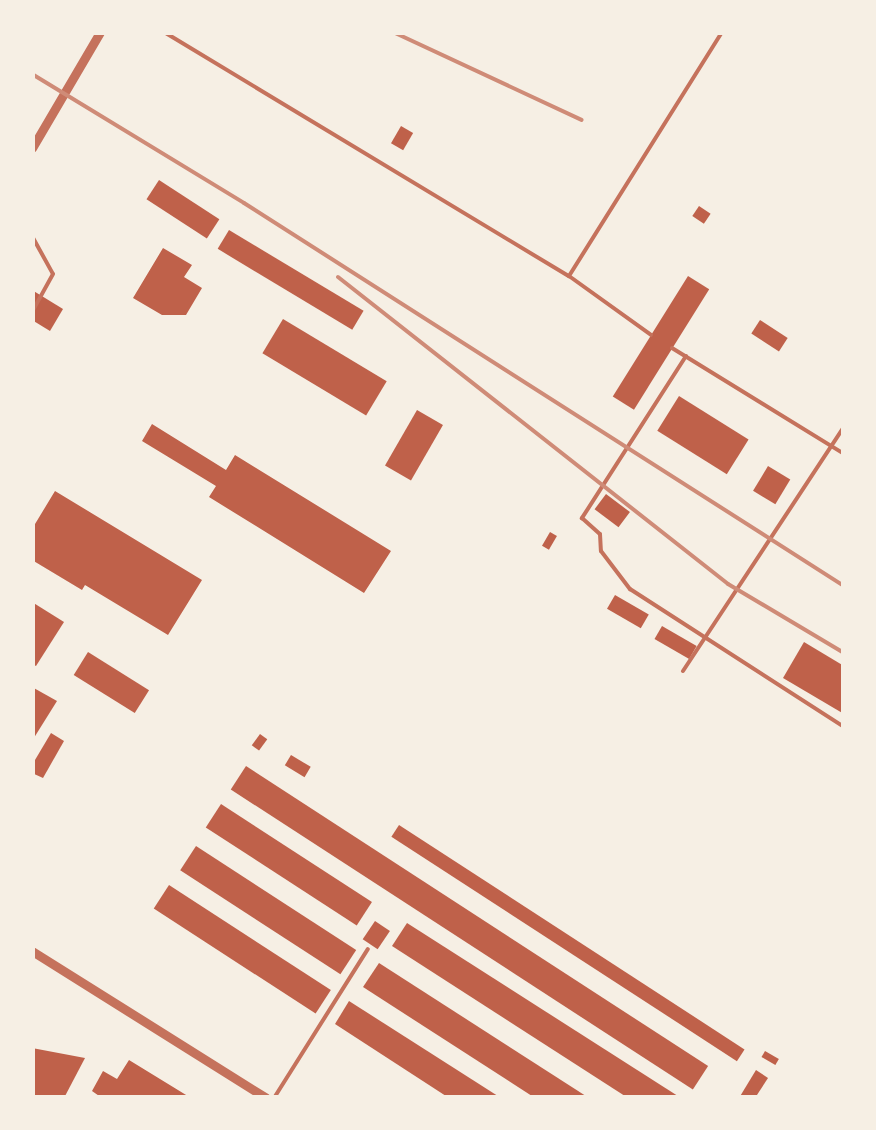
<!DOCTYPE html>
<html>
<head>
<meta charset="utf-8">
<style>
  body { margin:0 }
  #map { position:relative; width:876px; height:1130px; overflow:hidden; background:#f6efe4; font-family:"Roboto Serif",serif }
  div>[style] { position:absolute }
  [style*='--x'] { left:calc(var(--x)*1px); top:calc(var(--y)*1px); width:calc(var(--w)*1px); rotate:calc(var(--a)*1deg) }
  .building>* { inset:0; background:#bf614a; transform-origin:0 0 }
  .service>* { height:4px; margin:-2px; padding:0 2px; transform-origin:2px; border-radius:2px; background:#c5725c }
  .tertiary>* { height:9px; margin:-4.5px; padding:0 4.5px; transform-origin:4.5px; border-radius:4.5px; background:#c5725c }
  .rail>* { height:4px; margin:-2px; padding:0 2px; transform-origin:2px; border-radius:2px; background:#cf8b77 }
  span { translate:-50% -50%; white-space:nowrap; text-align:center; line-height:1.15; -webkit-text-stroke:8px #f6efe4; paint-order:stroke }
  .frame { position:absolute; inset:0; border:35px solid #f6efe4; pointer-events:none }
</style>
</head>
<body>
<div id="map">
  <div class="building">
    <i style="left:401px;top:126px;width:14px;height:20px;rotate:30deg"></i>
    <i style="left:159px;top:180px;width:72px;height:23px;rotate:33deg"></i>
    <i style="left:699px;top:206px;width:14px;height:12px;rotate:34deg"></i>
    <i style="left:229px;top:230px;width:157px;height:22px;rotate:31deg"></i>
    <i style="clip-path:polygon(163px 248px,192px 265px,184px 277px,202px 288px,186px 315px,162px 315px,133px 298px)"></i>
    <i style="left:688px;top:276px;width:25px;height:142px;rotate:32deg"></i>
    <i style="clip-path:polygon(32px 290px,63px 309px,50px 331px,32px 320px)"></i>
    <i style="left:283px;top:319px;width:121px;height:40px;rotate:31deg"></i>
    <i style="left:760px;top:320px;width:33px;height:16px;rotate:33deg"></i>
    <i style="left:679px;top:396px;width:82px;height:41px;rotate:32deg"></i>
    <i style="left:417px;top:410px;width:30px;height:64px;rotate:30deg"></i>
    <i style="clip-path:polygon(152px 424px,226px 470px,235px 455px,391px 551px,364px 593px,209px 497px,216px 486px,142px 441px)"></i>
    <i style="left:768px;top:466px;width:26px;height:29px;rotate:31deg"></i>
    <i style="clip-path:polygon(55px 491px,202px 580px,168px 635px,85px 585px,82px 590px,32px 560px,32px 529px)"></i>
    <i style="left:606px;top:494px;width:30px;height:19px;rotate:37deg"></i>
    <i style="left:550px;top:532px;width:8px;height:16px;rotate:30deg"></i>
    <i style="left:615px;top:595px;width:39px;height:16px;rotate:30deg"></i>
    <i style="clip-path:polygon(32px 602px,64px 622px,36px 666px,32px 664px)"></i>
    <i style="left:662px;top:626px;width:40px;height:15px;rotate:30deg"></i>
    <i style="clip-path:polygon(804px 642px,844px 666px,844px 714px,783px 678px)"></i>
    <i style="left:88px;top:652px;width:72px;height:27px;rotate:32deg"></i>
    <i style="clip-path:polygon(32px 687px,57px 701px,32px 741px)"></i>
    <i style="clip-path:polygon(51px 733px,64px 741px,43px 778px,32px 773px,32px 765px)"></i>
    <i style="left:260px;top:734px;width:9px;height:14px;rotate:36deg"></i>
    <i style="left:291px;top:755px;width:23px;height:12px;rotate:31deg"></i>
    <i style="left:246px;top:766px;width:551px;height:28px;rotate:33deg"></i>
    <i style="left:221px;top:804px;width:180px;height:28px;rotate:33deg"></i>
    <i style="left:399px;top:825px;width:412px;height:14px;rotate:33deg"></i>
    <i style="left:196px;top:846px;width:191px;height:29px;rotate:33deg"></i>
    <i style="left:169px;top:885px;width:193px;height:28px;rotate:33deg"></i>
    <i style="left:375px;top:921px;width:18px;height:22px;rotate:34deg"></i>
    <i style="clip-path:polygon(407px 923px,681px 1098px,628px 1098px,392px 946px)"></i>
    <i style="clip-path:polygon(379px 963px,589px 1098px,535px 1098px,363px 987px)"></i>
    <i style="clip-path:polygon(349px 1001px,501px 1098px,449px 1098px,335px 1024px)"></i>
    <i style="clip-path:polygon(32px 1048px,85px 1058px,64px 1098px,32px 1095px)"></i>
    <i style="left:765px;top:1051px;width:16px;height:7px;rotate:30deg"></i>
    <i style="clip-path:polygon(129px 1060px,191px 1098px,102px 1098px,92px 1091px,103px 1071px,117px 1079px)"></i>
    <i style="clip-path:polygon(756px 1070px,768px 1078px,755px 1098px,739px 1098px)"></i>
  </div>
  <div class="service">
    <i style="--x:164;--y:32;--w:473;--a:31.1"></i>
    <i style="--x:569;--y:276;--w:101;--a:35.7"></i>
    <i style="--x:32;--y:236;--w:43;--a:61.1"></i>
    <i style="--x:53;--y:274;--w:43;--a:118.9"></i>
    <i style="--x:569;--y:276;--w:288;--a:-57.9"></i>
    <i style="--x:672;--y:348;--w:202;--a:31.6"></i>
    <i style="--x:686;--y:356;--w:193;--a:122.7"></i>
    <i style="--x:582;--y:518;--w:24;--a:42"></i>
    <i style="--x:600;--y:534;--w:17;--a:87"></i>
    <i style="--x:601;--y:551;--w:48;--a:52.7"></i>
    <i style="--x:630;--y:589;--w:255;--a:32.8"></i>
    <i style="--x:683;--y:671;--w:292;--a:-56.6"></i>
    <i style="--x:274;--y:1098;--w:176;--a:-57.8"></i>
  </div>
  <div class="tertiary">
    <i style="--x:32;--y:148;--w:134;--a:-59.6"></i>
    <i style="--x:32;--y:951;--w:276;--a:32.1"></i>
  </div>
  <div class="rail">
    <i style="--x:393;--y:32;--w:208;--a:25"></i>
    <i style="--x:32;--y:74;--w:248;--a:31.3"></i>
    <i style="--x:244;--y:203;--w:712;--a:32.55"></i>
    <i style="--x:338;--y:277;--w:496;--a:38.2"></i>
    <i style="--x:728;--y:584;--w:135;--a:30.7"></i>
  </div>
  <div class="frame"></div>
</div>
</body>
</html>
